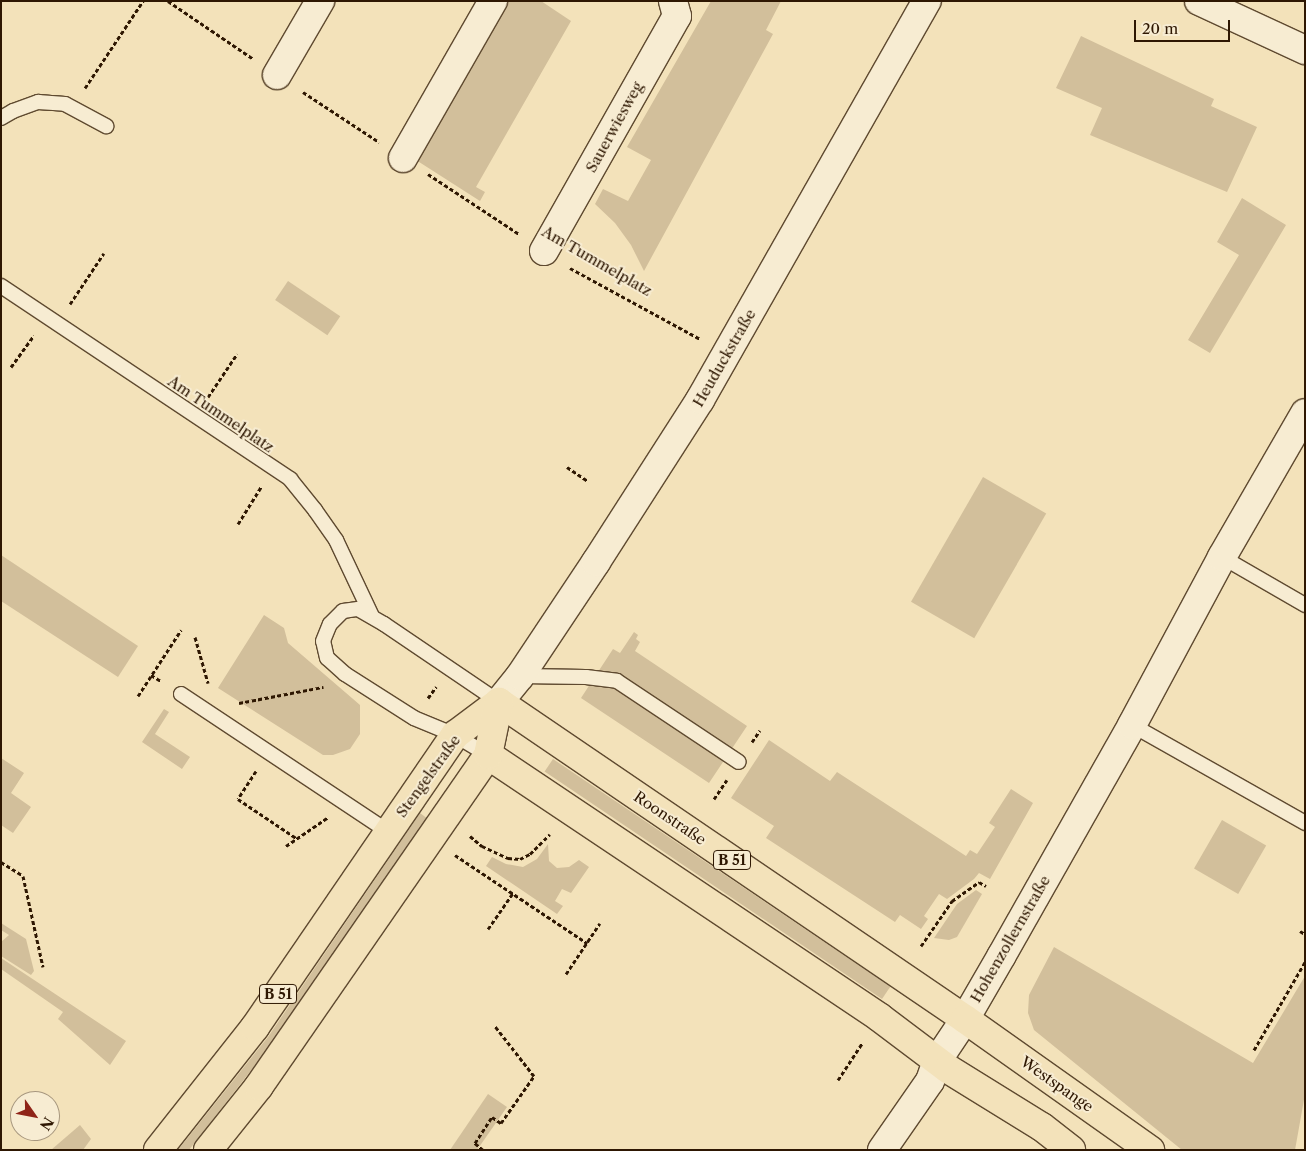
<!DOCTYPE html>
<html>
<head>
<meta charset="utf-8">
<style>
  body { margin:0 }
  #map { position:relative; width:1306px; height:1151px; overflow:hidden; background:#f3e2ba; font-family:"Libre Caslon Text",serif }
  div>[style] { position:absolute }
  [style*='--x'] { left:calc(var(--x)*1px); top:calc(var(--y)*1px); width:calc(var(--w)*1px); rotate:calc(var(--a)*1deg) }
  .green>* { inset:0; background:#d2bf9b; transform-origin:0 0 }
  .path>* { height:3px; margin-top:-1.5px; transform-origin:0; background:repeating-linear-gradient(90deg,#2e1702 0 4px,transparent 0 6.5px) }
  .roads { filter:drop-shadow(1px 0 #5f4a30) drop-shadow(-1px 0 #5f4a30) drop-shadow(0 1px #5f4a30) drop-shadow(0 -1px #5f4a30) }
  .service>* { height:14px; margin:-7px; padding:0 7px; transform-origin:7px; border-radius:7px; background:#f7ecd2 }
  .minor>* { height:28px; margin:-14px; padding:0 14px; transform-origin:14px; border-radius:14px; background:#f7ecd2 }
  .tertiary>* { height:28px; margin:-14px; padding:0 14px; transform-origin:14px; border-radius:14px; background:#f7ecd2 }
  .primary>* { height:28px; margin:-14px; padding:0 14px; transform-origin:14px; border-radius:14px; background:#f3e2ba }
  span { translate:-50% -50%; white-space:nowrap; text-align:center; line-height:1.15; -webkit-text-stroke:4px #f7ecd2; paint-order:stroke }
  .shield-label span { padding:1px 4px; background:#f7ecd2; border:1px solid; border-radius:4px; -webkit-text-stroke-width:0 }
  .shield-label { font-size:14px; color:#2e1702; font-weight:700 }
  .street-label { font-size:15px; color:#2e1702 }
  .frame { position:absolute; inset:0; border:2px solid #2e1702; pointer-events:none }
  .north { position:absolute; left:10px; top:1091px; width:50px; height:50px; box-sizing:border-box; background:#f7ecd2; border:1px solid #a7977f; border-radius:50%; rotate:123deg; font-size:14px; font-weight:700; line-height:20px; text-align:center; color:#2e1702 }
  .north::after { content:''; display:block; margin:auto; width:18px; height:22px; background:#8f2418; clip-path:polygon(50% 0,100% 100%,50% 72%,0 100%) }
  .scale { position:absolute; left:1134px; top:20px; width:96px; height:22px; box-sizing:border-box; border:2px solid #2e1702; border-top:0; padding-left:6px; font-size:15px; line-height:18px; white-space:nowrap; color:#2e1702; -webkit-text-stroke:4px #f7ecd2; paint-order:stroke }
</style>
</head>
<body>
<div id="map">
  <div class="green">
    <i style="clip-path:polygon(507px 1px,541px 1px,571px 21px,476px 187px,485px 192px,480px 201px,416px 160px)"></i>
    <i style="clip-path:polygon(711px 1px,781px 1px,766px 30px,773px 34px,644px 271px,631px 245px,615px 223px,595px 204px,603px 189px,628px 201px,651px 160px,627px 147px)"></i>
    <i style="clip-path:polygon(1081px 36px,1214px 99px,1211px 106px,1257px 127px,1227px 192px,1090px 135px,1102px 108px,1056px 88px)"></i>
    <i style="clip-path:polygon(1242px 198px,1286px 225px,1210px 353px,1188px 340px,1239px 255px,1217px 242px)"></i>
    <i style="left:288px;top:281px;width:63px;height:23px;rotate:34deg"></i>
    <i style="left:983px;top:477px;width:73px;height:144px;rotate:30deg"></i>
    <i style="clip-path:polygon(1px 555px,138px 646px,118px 677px,1px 601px)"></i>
    <i style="clip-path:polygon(264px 615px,284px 628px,288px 643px,360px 705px,360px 734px,350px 749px,333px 755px,323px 755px,218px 688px)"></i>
    <i style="clip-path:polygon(634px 632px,638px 635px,636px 639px,640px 642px,635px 651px,747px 726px,709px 783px,581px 698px,613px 649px,620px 653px)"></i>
    <i style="clip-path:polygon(164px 709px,169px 712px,155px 734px,190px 757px,182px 769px,142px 742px)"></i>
    <i style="clip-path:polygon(769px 740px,830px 781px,837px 772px,966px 856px,970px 850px,977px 854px,995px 827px,989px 823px,1011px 789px,1033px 803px,990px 879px,979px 873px,974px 879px,947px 899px,939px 894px,924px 916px,928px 919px,921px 929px,900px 915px,895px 922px,766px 838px,774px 826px,731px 798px)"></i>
    <i style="clip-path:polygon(1px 758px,24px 773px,11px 793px,31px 807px,13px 833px,1px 825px)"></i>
    <i style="left:553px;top:759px;width:407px;height:15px;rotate:34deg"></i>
    <i style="clip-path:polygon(420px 813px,428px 819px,274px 1041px,189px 1150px,178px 1150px,268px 1037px)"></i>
    <i style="left:1222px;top:820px;width:51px;height:56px;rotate:30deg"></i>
    <i style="clip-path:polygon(548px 844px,549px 861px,557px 868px,569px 867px,579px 860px,589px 867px,571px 893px,562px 889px,555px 901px,563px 906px,557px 914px,486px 866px,492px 857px,506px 864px,523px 867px,537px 859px)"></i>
    <i style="clip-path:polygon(976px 890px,982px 894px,957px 937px,949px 940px,934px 938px,957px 904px)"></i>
    <i style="clip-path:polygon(1px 923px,26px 939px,34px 971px,31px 975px,1px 956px,1px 942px,9px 935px,1px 930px)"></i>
    <i style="clip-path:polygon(1054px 947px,1253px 1063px,1305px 976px,1305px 1094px,1295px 1150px,1182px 1150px,1034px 1030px,1028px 1013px,1029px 995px)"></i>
    <i style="clip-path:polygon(1px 958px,126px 1041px,110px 1065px,58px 1019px,63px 1012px,1px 969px)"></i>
    <i style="clip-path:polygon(488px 1094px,507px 1107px,477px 1150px,450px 1150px)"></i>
    <i style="clip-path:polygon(80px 1125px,91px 1139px,83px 1150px,51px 1150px)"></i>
  </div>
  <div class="path">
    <i style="--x:168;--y:1;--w:102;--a:34.2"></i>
    <i style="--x:85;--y:88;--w:105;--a:-56.3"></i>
    <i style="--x:303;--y:92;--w:91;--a:33.3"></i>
    <i style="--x:428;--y:174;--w:109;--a:33.4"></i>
    <i style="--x:570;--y:268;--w:148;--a:28.6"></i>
    <i style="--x:70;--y:304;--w:61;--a:-56.3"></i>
    <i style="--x:11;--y:367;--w:39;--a:-54"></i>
    <i style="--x:208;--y:397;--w:52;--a:-56"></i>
    <i style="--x:567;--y:467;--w:25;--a:34"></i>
    <i style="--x:238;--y:524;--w:44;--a:-58.1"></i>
    <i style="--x:195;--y:637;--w:48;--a:74.2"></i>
    <i style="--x:151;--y:675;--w:12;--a:31"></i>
    <i style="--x:138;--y:696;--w:79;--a:-56.9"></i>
    <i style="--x:428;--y:698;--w:14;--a:-54"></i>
    <i style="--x:239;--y:703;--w:86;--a:-10.8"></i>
    <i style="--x:752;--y:742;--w:14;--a:-56"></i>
    <i style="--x:256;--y:771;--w:33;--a:123"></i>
    <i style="--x:238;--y:799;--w:70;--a:33.9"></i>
    <i style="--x:714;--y:799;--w:23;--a:-56"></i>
    <i style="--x:470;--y:836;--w:16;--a:40"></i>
    <i style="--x:482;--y:846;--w:29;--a:25"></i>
    <i style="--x:508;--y:858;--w:12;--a:5"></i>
    <i style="--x:520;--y:859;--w:11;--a:-27"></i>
    <i style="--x:530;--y:854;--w:28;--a:-45"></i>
    <i style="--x:286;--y:846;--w:50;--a:-34.3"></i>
    <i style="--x:455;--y:855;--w:159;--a:33.7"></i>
    <i style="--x:1;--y:862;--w:26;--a:32"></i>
    <i style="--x:23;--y:876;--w:93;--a:77.6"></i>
    <i style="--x:488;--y:929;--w:44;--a:-55.2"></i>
    <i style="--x:1300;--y:931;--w:6;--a:31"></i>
    <i style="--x:921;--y:946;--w:55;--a:-55.4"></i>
    <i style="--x:952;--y:901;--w:33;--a:-35"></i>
    <i style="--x:979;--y:882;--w:8;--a:30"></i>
    <i style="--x:566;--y:974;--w:61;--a:-56.3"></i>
    <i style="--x:1254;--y:1050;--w:102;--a:-59.9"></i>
    <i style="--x:838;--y:1080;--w:45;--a:-56.7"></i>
    <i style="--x:483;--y:1150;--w:11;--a:-139"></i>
    <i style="--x:475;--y:1143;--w:31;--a:-57"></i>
    <i style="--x:492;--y:1117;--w:11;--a:34"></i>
    <i style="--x:501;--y:1123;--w:57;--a:-54.9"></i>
    <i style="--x:534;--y:1076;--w:63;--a:-128"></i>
  </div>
  <div class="roads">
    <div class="service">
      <i style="--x:1;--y:118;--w:14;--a:-30"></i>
      <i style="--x:13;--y:111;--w:27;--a:-20"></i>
      <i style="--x:38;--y:102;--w:27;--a:4"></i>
      <i style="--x:65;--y:104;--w:47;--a:28.2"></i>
      <i style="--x:1;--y:286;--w:348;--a:33.7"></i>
      <i style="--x:290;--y:479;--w:40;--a:51"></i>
      <i style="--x:315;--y:510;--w:37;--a:55"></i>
      <i style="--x:336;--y:540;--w:84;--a:64.7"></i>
      <i style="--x:1222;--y:557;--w:96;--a:30"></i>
      <i style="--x:520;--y:676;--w:66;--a:0.9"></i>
      <i style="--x:586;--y:677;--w:31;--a:7"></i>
      <i style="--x:617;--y:681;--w:146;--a:33.6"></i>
      <i style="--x:181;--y:694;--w:250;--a:33.6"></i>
      <i style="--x:1132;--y:725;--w:199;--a:29.5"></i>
      <i style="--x:488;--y:755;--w:39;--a:-149"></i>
      <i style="--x:455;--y:735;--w:44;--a:-157.5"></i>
      <i style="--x:414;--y:718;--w:82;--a:-147.5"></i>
      <i style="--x:345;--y:674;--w:24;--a:-138"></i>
      <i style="--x:327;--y:658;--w:17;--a:-103"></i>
      <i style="--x:323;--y:641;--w:18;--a:-68"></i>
      <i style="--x:330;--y:624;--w:18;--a:-45"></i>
      <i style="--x:343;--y:611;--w:15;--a:-8"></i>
      <i style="--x:358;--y:609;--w:30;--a:30"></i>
      <i style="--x:384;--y:624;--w:139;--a:34.1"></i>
    </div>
    <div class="minor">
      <i style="--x:1199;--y:1;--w:117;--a:24.8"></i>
      <i style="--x:277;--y:75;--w:86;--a:-59.8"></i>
      <i style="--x:403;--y:158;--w:181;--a:-60.2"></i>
      <i style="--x:544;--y:251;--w:270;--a:-60.5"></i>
      <i style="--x:677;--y:16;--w:16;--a:-105"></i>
      <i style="--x:882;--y:1150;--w:84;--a:-55.2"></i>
      <i style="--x:930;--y:1081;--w:21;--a:-71"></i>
      <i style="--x:937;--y:1061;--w:50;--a:-56.3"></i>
      <i style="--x:965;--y:1019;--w:74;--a:-60"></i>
      <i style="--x:1002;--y:955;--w:264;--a:-60.5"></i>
      <i style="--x:1132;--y:725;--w:191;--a:-61.8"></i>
      <i style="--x:1222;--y:557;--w:166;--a:-60"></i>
    </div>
    <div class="tertiary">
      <i style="--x:499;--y:702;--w:33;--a:-51"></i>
      <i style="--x:520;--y:676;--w:137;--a:-56.3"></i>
      <i style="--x:596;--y:562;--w:193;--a:-57.3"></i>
      <i style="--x:700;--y:400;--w:459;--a:-60.4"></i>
    </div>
    <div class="primary">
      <i style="--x:499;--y:702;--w:564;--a:34.23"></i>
      <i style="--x:965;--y:1019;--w:227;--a:35.3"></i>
      <i style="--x:488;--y:755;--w:471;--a:33.8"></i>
      <i style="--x:879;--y:1017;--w:86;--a:37"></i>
      <i style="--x:948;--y:1069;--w:110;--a:31.7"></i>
      <i style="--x:1042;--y:1127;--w:37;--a:38"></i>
      <i style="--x:158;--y:1150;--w:157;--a:-51.7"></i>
      <i style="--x:255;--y:1027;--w:354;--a:-55.6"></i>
      <i style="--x:455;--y:735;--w:55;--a:-36.9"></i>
      <i style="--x:208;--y:1150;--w:82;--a:-51.4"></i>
      <i style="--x:259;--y:1086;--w:402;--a:-55.3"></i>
      <i style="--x:488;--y:755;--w:54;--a:-78.3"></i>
    </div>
  </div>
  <div class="shield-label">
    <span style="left:732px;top:860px">B 51</span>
    <span style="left:278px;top:994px">B 51</span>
  </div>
  <div class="street-label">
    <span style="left:614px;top:127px;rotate:-61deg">Sauerwiesweg</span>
    <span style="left:597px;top:261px;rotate:30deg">Am Tummelplatz</span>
    <span style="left:724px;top:358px;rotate:-60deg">Heuduckstraße</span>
    <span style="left:221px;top:414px;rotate:34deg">Am Tummelplatz</span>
    <span style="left:428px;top:776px;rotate:-54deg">Stengelstraße</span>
    <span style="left:670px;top:818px;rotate:34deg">Roonstraße</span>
    <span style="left:1010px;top:939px;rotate:-60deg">Hohenzollernstraße</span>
    <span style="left:1057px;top:1084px;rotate:35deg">Westspange</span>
  </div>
  <div class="frame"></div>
  <div class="north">N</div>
  <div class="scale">20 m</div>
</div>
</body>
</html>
